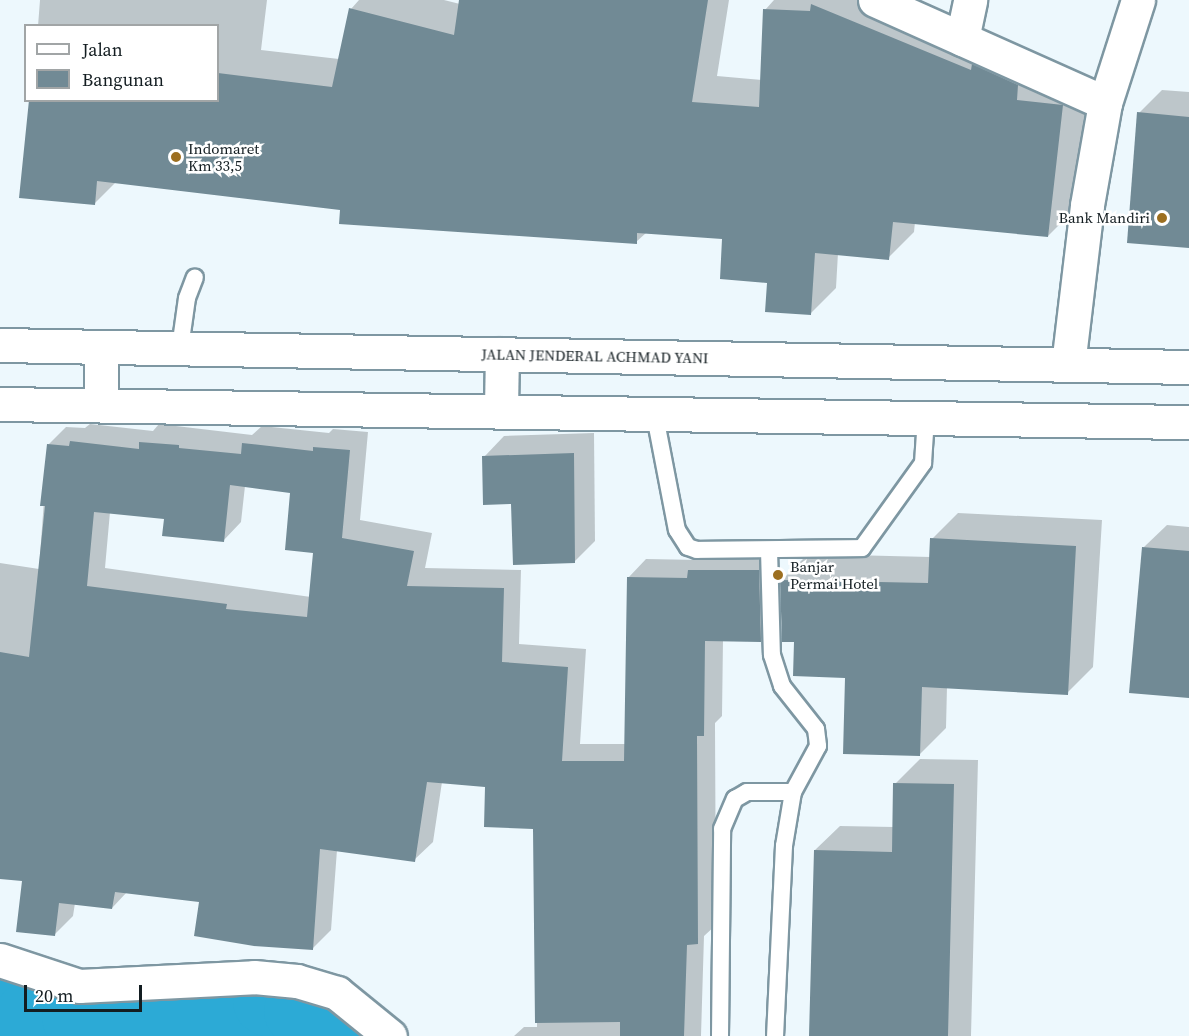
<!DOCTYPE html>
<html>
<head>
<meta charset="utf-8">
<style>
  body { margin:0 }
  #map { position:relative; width:1189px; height:1036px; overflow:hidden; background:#edf8fd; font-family:"Source Serif 4",serif }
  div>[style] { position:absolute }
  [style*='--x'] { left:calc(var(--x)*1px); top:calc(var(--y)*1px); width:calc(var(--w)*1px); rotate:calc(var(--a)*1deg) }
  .shadow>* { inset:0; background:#0003 }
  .river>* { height:70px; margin:-35px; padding:0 35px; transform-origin:35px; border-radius:35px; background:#2caad6 }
  .building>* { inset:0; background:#718a95 }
  .roads { filter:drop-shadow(2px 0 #7e97a2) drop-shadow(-2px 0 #7e97a2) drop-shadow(0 2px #7e97a2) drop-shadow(0 -2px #7e97a2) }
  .lane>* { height:16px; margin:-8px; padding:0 8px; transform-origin:8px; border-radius:8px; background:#fff }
  .street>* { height:33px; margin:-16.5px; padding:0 16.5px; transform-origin:16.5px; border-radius:16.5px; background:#fff }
  .highway>* { height:33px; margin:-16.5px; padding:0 16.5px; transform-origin:16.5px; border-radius:16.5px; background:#fff }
  .dots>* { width:16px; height:16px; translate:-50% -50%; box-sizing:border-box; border:3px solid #fff; border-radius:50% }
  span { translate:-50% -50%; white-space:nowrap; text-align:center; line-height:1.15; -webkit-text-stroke:5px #fff; paint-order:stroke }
  .poi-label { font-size:15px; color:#131d21 }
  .left { translate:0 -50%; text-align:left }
  .right { translate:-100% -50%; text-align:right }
  .street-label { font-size:15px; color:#131d21 }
  .legend { position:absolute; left:24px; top:24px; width:195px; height:78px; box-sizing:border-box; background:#fff; border:2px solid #a1a5a6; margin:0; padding:8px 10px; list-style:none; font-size:18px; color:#131d21 }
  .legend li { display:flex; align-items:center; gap:12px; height:30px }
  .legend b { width:30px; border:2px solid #a1a5a6 }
  .scale { position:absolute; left:24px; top:985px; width:118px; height:27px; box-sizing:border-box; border:3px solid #131d21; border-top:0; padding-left:8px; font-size:18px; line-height:21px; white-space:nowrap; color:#131d21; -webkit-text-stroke:4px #fff; paint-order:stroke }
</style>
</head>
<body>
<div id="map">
  <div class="shadow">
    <i style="clip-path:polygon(40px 0,267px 0,261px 50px,339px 59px,351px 9px,359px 0,444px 0,460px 4px,461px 0,729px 0,717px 76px,762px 80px,765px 10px,774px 0,888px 0,1088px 80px,1074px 210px,1048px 236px,915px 222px,914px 232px,888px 258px,838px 253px,836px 288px,810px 314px,768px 281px,724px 238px,646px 233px,636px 242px,116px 182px,94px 204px,20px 197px,218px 100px,218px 26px,38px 26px)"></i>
    <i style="clip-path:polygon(1162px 90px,1189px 92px,1189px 246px,1139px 113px)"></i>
    <i style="clip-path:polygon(evenodd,90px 424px,153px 431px,159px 424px,252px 435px,262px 426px,329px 433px,333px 429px,368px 432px,360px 520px,432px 533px,425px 568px,521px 570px,519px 644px,586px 649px,580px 744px,626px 744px,628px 578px,646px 559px,700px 560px,708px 552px,777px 552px,779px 622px,760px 640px,723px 640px,722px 716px,715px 723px,716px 925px,704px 936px,701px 1036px,514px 1036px,524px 1027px,537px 1027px,536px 846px,534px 828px,487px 785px,442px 782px,433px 842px,414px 860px,337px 850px,331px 930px,312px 949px,201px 900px,127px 892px,112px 908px,75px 903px,73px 916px,55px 934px,23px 878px,0 875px,0 563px,39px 569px,48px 445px,66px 427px,85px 428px,90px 424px,245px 486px,291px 492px,315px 551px,311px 597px,105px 568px,110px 512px,165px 518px,223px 541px,241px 522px,245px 486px)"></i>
    <i style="clip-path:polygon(594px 433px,595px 541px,574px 562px,512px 503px,484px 457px,504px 436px)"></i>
    <i style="clip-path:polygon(958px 513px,1102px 520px,1093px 667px,1067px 693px,947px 687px,946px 728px,920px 754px,846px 676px,796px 641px,782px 580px,808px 554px,931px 557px,932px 539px)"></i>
    <i style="clip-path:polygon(1167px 525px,1189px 527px,1189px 696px,1144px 547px)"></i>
    <i style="clip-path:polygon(920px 759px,978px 760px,971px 1036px,810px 1036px,815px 850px,840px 826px,894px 827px,895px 784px)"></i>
  </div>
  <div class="river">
    <i style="--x:0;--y:1008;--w:31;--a:15"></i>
    <i style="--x:30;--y:1016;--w:47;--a:2.4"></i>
    <i style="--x:77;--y:1018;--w:192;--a:-5.1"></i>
    <i style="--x:268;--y:1001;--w:33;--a:18"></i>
    <i style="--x:299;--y:1011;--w:45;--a:33.3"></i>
  </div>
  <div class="building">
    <i style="clip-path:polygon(459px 0,708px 0,692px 102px,759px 107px,763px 9px,810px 11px,811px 4px,971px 70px,972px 64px,1018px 85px,1017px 100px,1063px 105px,1048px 237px,893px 222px,889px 260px,815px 253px,811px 315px,765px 312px,767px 283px,720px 279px,722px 239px,637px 233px,637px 244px,339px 224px,340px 210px,97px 181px,95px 205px,19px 198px,29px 100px,218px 100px,218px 73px,332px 87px,349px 8px,454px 35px)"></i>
    <i style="clip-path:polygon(1137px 112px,1189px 117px,1189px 248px,1127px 243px)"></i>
    <i style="clip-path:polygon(evenodd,70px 441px,139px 449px,139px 442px,179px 445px,179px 448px,241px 454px,242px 443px,313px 451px,313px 447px,350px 450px,342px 538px,414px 551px,407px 586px,504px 588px,502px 662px,568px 667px,562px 761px,624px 761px,627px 577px,687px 578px,688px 570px,759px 570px,761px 642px,705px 641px,704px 736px,697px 736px,698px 944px,687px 945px,684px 1036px,620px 1036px,620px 1022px,535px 1023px,533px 829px,484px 827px,485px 787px,427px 782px,415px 862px,320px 849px,313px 950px,254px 946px,194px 936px,199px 902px,115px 892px,112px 909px,59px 903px,55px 936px,16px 932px,22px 881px,0 879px,0 652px,29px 657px,45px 506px,40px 506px,47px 444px,69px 446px,70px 441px,230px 485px,290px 493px,285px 550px,313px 553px,307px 617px,226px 609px,227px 604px,87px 586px,94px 512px,164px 519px,162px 536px,224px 542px,230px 485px)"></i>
    <i style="clip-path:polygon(574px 453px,575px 563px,513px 565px,511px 504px,483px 505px,482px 456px)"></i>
    <i style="clip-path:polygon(930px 538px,1076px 546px,1068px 695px,922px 687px,920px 756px,843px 754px,845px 678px,793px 676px,794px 642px,782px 642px,780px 580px,928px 583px)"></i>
    <i style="clip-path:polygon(1142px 547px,1189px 551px,1189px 698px,1129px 693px)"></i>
    <i style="clip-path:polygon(893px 783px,954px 784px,948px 1036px,809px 1036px,814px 850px,892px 852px)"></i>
  </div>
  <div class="roads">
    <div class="lane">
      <i style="--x:180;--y:348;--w:50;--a:-82"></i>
      <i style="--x:187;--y:298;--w:22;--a:-69"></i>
      <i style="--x:654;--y:411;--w:121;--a:79.1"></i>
      <i style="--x:677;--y:530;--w:20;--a:57"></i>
      <i style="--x:688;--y:547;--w:9;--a:18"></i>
      <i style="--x:697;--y:550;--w:165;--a:-0.7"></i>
      <i style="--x:862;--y:548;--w:105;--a:-54.3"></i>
      <i style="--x:923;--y:463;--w:45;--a:-86.2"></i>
      <i style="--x:769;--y:550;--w:105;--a:88.4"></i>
      <i style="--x:772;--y:655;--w:33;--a:72"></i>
      <i style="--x:782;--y:686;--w:55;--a:51.7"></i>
      <i style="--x:816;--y:729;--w:17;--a:83"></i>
      <i style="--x:818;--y:746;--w:52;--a:118.5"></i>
      <i style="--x:793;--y:792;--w:55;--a:99.5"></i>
      <i style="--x:784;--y:846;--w:190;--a:92.7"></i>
      <i style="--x:720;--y:1036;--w:207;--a:-89.4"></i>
      <i style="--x:722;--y:829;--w:33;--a:-67"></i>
      <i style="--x:735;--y:799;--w:14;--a:-30"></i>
      <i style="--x:747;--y:792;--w:46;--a:0"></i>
    </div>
    <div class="street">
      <i style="--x:875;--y:0;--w:252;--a:24.1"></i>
      <i style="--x:962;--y:39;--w:40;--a:-78"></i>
      <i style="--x:1068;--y:365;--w:161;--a:-83.2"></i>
      <i style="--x:1087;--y:205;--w:104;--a:-80"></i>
      <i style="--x:1105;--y:103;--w:108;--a:-72.2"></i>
      <i style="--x:0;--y:960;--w:83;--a:18.2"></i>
      <i style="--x:79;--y:986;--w:175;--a:-2.9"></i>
      <i style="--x:254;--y:977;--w:43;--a:5.3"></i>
      <i style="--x:297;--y:981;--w:42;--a:16.7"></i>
      <i style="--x:337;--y:993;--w:68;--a:39.1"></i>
    </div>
    <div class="highway">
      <i style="--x:0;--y:345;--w:1189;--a:1.06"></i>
      <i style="--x:101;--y:347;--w:58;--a:90"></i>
      <i style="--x:0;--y:404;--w:1189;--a:0.87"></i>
      <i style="--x:501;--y:409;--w:55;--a:-89"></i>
    </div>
  </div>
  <div class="dots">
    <i style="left:176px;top:157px;background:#9c6f20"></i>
    <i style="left:1162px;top:218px;background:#9c6f20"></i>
    <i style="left:778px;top:575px;background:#9c6f20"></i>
  </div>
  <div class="poi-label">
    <span class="left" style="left:188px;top:157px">Indomaret<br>Km 33,5</span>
    <span class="right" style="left:1150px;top:218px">Bank Mandiri</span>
    <span class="left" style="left:790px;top:575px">Banjar<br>Permai Hotel</span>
  </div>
  <div class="street-label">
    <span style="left:595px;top:356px;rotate:1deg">JALAN JENDERAL ACHMAD YANI</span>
  </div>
  <ul class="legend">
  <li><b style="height:8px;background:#fff"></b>Jalan</li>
  <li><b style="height:16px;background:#718a95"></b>Bangunan</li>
  </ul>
  <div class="scale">20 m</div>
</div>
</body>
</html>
